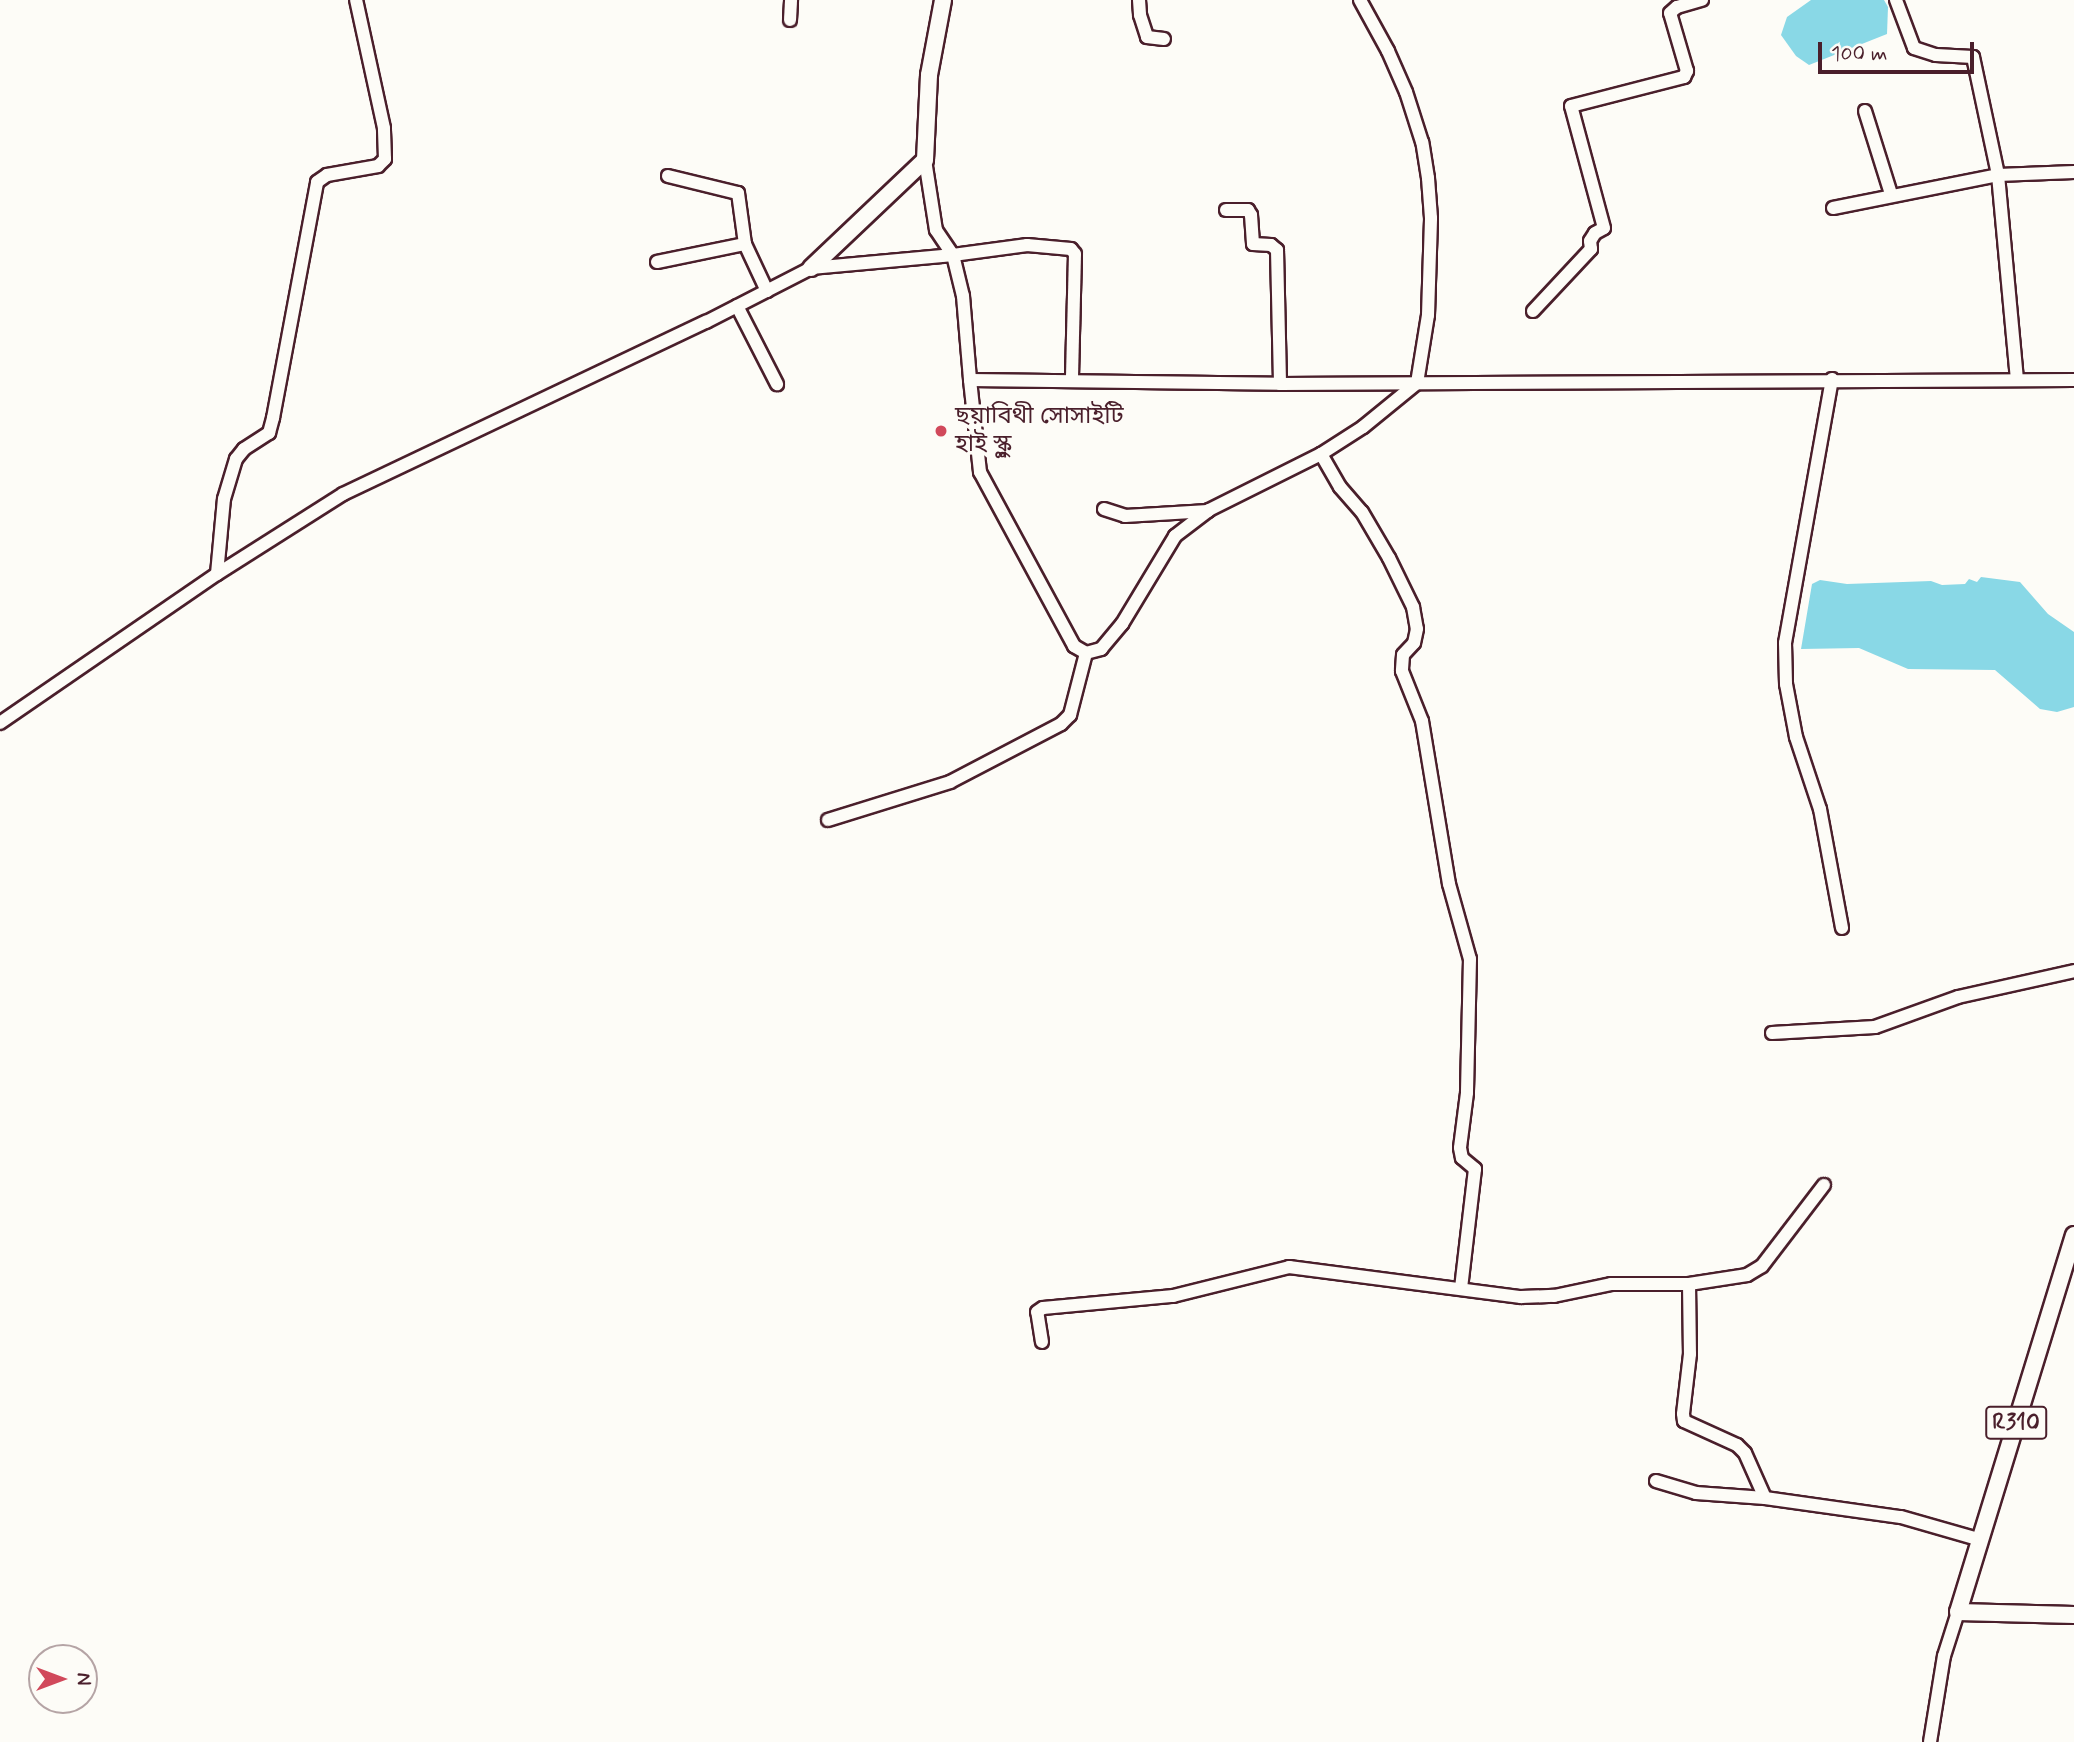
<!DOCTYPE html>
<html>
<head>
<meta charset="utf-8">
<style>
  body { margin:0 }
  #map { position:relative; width:2074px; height:1742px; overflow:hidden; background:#fdfcf7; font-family:Mynerve,"Noto Sans Bengali",sans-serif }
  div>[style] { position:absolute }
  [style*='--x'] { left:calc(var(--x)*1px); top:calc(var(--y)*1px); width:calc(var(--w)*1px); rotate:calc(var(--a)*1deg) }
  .water>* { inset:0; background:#89d8e6 }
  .roads { filter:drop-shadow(2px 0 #4a1f2b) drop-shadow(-2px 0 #4a1f2b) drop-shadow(0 2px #4a1f2b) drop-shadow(0 -2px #4a1f2b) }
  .minor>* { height:12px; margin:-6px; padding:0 6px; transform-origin:6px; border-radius:6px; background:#fdfcf7 }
  .major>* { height:16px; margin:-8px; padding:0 8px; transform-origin:8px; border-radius:8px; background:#fdfcf7 }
  .dots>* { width:19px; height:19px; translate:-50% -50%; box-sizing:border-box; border:4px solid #fdfcf7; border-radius:50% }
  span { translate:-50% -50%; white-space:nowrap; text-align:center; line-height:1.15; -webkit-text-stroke:7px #fdfcf7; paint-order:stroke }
  .shield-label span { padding:2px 5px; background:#fdfcf7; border:2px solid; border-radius:5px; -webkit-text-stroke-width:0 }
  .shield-label { font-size:23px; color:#4a1f2b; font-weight:700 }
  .poi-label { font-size:24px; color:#4a1f2b }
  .left { translate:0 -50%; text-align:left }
  .north { position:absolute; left:28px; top:1644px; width:70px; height:70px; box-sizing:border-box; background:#fdfcf7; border:2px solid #b5a4a5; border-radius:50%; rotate:90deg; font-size:19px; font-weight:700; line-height:28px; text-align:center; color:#4a1f2b }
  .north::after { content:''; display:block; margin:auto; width:24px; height:32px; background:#d1495b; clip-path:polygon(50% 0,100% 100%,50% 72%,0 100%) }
  .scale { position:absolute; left:1818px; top:42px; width:156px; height:32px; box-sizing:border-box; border:4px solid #4a1f2b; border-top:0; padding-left:9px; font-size:21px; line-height:24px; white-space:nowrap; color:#4a1f2b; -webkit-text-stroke:5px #fdfcf7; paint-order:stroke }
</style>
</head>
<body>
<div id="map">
  <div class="water">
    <i style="clip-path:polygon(1811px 0,1884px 0,1888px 7px,1887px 34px,1809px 65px,1796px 56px,1781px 35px,1787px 17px)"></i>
    <i style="clip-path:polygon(1981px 577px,2020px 582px,2048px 614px,2074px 632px,2074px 707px,2057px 712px,2040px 709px,1995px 670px,1908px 669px,1859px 648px,1801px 649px,1812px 584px,1820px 580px,1847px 584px,1931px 581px,1942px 585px,1965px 584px,1969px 579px,1977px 582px)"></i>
  </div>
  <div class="roads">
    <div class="minor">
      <i style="--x:1139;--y:0;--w:15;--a:86"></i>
      <i style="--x:1140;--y:15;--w:23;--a:72"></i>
      <i style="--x:1147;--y:37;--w:17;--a:7"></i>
      <i style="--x:1896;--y:0;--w:51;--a:69.4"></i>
      <i style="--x:1914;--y:48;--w:23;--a:18"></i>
      <i style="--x:1936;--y:55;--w:37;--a:3"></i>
      <i style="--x:1973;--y:57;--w:121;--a:78"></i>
      <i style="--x:1998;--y:175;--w:204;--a:84.7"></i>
      <i style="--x:790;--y:20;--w:20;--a:-87"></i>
      <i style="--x:1865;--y:111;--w:87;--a:72.6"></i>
      <i style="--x:925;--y:160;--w:71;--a:81.1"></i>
      <i style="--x:936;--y:230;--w:30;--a:56"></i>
      <i style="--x:953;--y:255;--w:75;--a:-7.7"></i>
      <i style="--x:1027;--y:245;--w:44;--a:5.2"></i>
      <i style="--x:1071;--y:249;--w:6;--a:51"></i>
      <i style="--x:1075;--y:254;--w:127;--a:91.4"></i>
      <i style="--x:668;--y:176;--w:72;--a:13.7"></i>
      <i style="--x:738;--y:193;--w:51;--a:82.2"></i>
      <i style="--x:745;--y:244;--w:52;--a:64.9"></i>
      <i style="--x:1833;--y:208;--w:168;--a:-11.3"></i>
      <i style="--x:1998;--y:175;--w:76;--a:-2.3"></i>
      <i style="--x:1226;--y:210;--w:22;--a:0"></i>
      <i style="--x:1248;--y:210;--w:6;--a:59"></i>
      <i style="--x:1251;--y:215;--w:29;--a:86"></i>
      <i style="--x:1253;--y:244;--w:18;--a:3"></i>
      <i style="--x:1271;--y:245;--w:8;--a:40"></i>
      <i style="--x:1277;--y:250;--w:134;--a:88.7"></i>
      <i style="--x:657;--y:262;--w:90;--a:-11.6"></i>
      <i style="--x:737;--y:306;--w:88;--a:62.9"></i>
      <i style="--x:1533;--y:311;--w:85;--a:-46.9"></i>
      <i style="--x:1591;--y:249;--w:8;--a:-97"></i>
      <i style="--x:1590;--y:241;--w:9;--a:-58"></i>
      <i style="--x:1595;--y:233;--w:10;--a:-29"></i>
      <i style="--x:1604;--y:228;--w:126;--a:-105.1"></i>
      <i style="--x:1571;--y:106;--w:117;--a:-14.4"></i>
      <i style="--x:1684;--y:77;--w:7;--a:-63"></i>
      <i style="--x:1687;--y:71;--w:60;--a:-106.3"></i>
      <i style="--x:1670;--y:13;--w:9;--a:-41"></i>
      <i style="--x:1677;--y:7;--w:26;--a:-16"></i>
      <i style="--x:1832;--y:379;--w:268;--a:100.1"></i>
      <i style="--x:1785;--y:643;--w:41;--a:88.6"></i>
      <i style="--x:1786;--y:684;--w:54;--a:79.3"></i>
      <i style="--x:1796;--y:737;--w:76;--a:71.6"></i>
      <i style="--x:1820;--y:809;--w:121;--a:79.5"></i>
      <i style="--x:970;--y:380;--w:93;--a:83.8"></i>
      <i style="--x:980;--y:472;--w:198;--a:61.6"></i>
      <i style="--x:1074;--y:646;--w:14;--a:30"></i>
      <i style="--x:1086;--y:653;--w:16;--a:-15"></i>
      <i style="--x:1101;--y:649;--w:33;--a:-50"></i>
      <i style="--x:1122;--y:624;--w:103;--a:-58.9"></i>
      <i style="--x:1175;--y:536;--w:43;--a:-37.4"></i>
      <i style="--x:1209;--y:510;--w:125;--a:-26.6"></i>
      <i style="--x:1321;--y:454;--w:50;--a:-32.7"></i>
      <i style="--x:1363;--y:427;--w:70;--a:-39.2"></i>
      <i style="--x:1417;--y:383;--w:69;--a:-80.8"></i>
      <i style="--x:1428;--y:315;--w:97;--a:-88.2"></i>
      <i style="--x:1431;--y:218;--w:40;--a:-94.3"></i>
      <i style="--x:1428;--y:178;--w:36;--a:-99"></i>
      <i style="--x:1422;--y:142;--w:52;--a:-107.7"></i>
      <i style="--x:1406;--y:92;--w:45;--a:-113.7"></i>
      <i style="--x:1388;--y:51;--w:58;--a:-118.8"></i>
      <i style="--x:1321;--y:454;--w:38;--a:60"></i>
      <i style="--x:1340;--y:487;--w:33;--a:49"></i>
      <i style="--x:1362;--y:512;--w:53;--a:59.6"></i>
      <i style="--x:1389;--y:558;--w:55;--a:63.9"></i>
      <i style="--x:1413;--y:607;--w:22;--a:80"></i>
      <i style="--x:1417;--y:629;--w:14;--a:102"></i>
      <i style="--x:1414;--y:643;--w:16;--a:133"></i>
      <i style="--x:1403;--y:655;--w:16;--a:94"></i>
      <i style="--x:1402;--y:671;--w:54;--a:68.2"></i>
      <i style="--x:1422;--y:721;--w:165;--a:80.6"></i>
      <i style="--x:1449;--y:884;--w:78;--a:74.4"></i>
      <i style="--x:1470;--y:959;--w:134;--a:91.3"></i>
      <i style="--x:1467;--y:1093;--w:55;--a:97.3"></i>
      <i style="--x:1460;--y:1148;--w:10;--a:79"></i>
      <i style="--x:1462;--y:1158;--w:17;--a:40"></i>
      <i style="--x:1475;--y:1169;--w:120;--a:96.7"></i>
      <i style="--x:1104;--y:509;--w:22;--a:18"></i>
      <i style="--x:1125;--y:516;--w:83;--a:-3.4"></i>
      <i style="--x:217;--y:574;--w:75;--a:-84.7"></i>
      <i style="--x:224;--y:499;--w:42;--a:-73.3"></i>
      <i style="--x:236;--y:459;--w:13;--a:-51"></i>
      <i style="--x:244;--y:449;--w:30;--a:-33"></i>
      <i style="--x:269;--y:433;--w:16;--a:-75"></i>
      <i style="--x:273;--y:418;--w:240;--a:-79.4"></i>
      <i style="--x:317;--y:182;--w:12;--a:-35"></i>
      <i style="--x:327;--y:175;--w:52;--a:-10"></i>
      <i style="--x:378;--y:166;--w:10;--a:-45"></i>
      <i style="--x:385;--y:159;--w:31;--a:-92"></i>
      <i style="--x:384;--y:128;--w:131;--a:-102.3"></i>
      <i style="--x:0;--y:723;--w:263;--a:-34.5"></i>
      <i style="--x:217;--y:574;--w:149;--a:-32.4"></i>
      <i style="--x:343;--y:494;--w:402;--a:-25.4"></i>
      <i style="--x:706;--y:322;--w:118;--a:-27.2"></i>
      <i style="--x:811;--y:268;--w:143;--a:-5.2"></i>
      <i style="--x:953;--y:255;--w:42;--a:76.3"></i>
      <i style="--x:963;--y:296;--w:84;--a:85.2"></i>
      <i style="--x:970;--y:380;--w:310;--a:0.7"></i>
      <i style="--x:1280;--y:384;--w:794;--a:-0.29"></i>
      <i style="--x:828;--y:820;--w:128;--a:-17.3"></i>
      <i style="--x:950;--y:782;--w:125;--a:-27.6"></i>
      <i style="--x:1061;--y:724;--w:13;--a:-45"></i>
      <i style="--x:1070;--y:715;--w:64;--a:-75.5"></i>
      <i style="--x:1772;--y:1033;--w:103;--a:-3.3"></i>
      <i style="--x:1875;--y:1027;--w:88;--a:-19.9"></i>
      <i style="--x:1958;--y:997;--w:119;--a:-12.6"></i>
      <i style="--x:1689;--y:1284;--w:70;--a:89.2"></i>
      <i style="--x:1690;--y:1354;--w:60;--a:96.7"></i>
      <i style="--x:1683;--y:1414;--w:7;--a:82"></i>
      <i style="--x:1684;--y:1421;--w:58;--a:24.4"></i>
      <i style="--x:1737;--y:1445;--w:11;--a:45"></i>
      <i style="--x:1745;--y:1453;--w:49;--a:66"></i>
      <i style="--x:1042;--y:1342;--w:30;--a:-99"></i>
      <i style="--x:1037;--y:1312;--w:7;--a:-34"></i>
      <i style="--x:1043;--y:1308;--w:131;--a:-5.3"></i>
      <i style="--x:1173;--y:1296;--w:120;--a:-14"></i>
      <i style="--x:1289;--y:1267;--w:234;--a:7.4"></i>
      <i style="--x:1521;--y:1297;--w:33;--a:-2"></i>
      <i style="--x:1554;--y:1296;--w:58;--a:-11.9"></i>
      <i style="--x:1611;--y:1284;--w:78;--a:0"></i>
      <i style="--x:1689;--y:1284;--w:59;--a:-8.8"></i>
      <i style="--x:1747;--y:1275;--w:17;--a:-31"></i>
      <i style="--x:1762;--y:1266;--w:102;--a:-52.6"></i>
      <i style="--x:1656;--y:1481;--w:42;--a:16.7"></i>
      <i style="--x:1696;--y:1493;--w:69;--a:4.1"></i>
      <i style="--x:1765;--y:1498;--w:137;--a:8"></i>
      <i style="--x:1901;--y:1517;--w:83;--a:16"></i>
      <i style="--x:1930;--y:1742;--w:87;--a:-80.8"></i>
      <i style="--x:1944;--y:1656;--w:46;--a:-72.3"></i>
    </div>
    <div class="major">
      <i style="--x:811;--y:268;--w:157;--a:-43.5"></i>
      <i style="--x:925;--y:160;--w:85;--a:-87.3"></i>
      <i style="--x:929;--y:75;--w:76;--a:-79.4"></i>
      <i style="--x:2074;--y:1235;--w:394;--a:107.1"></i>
      <i style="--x:1958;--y:1612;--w:116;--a:1.5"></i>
    </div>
  </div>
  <div class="dots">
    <i style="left:941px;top:431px;background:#d1495b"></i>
  </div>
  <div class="shield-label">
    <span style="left:2016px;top:1423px">R310</span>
  </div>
  <div class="poi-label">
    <span class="left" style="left:955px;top:431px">ছয়াবিথী সোসাইটি<br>হাই স্কুল</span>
  </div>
  <div class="north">N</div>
  <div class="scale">100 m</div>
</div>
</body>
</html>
